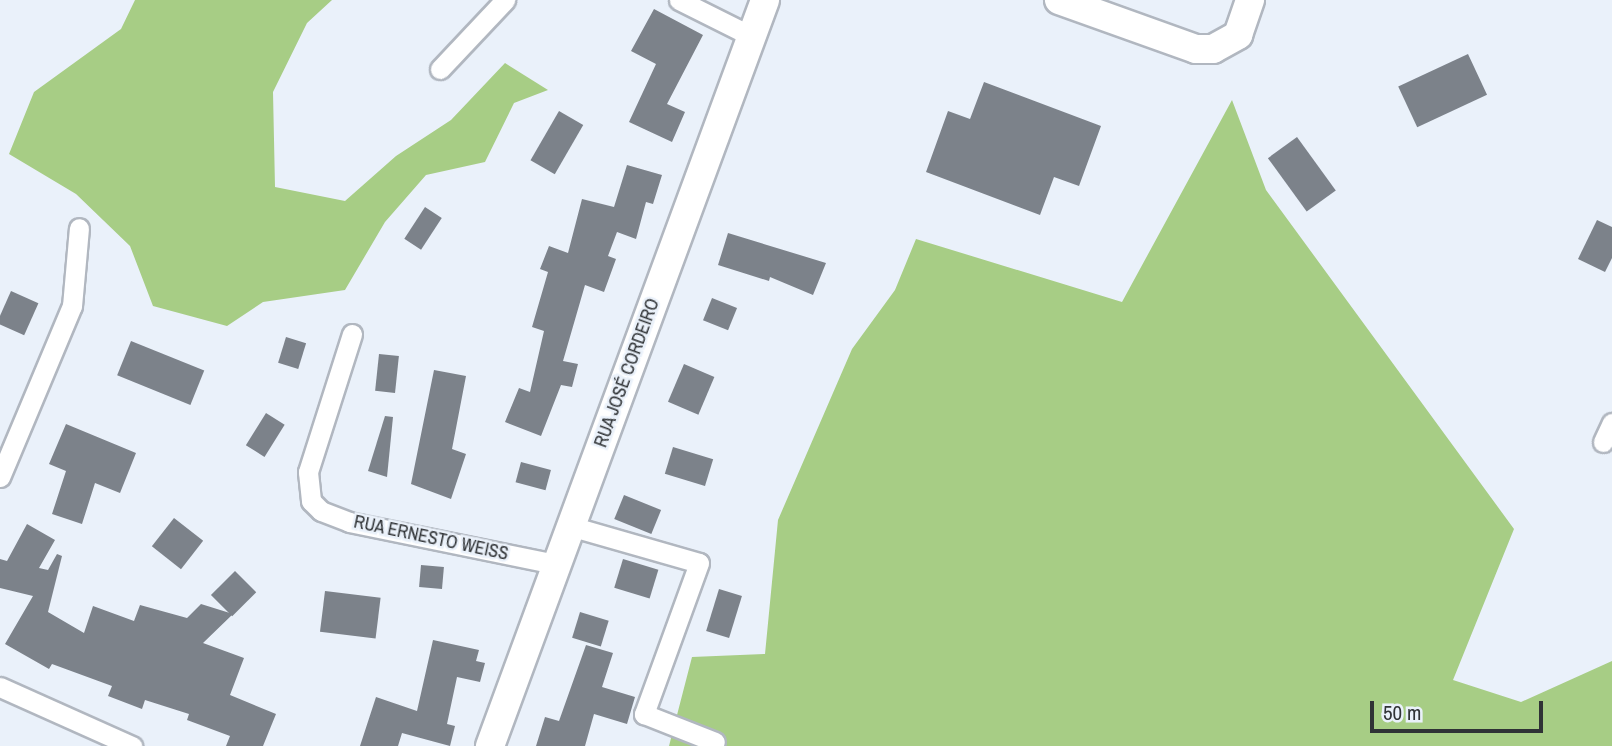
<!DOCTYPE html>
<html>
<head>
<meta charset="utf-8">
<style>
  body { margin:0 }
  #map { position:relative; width:1612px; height:746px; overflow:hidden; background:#eaf1fa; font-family:"Archivo Narrow",sans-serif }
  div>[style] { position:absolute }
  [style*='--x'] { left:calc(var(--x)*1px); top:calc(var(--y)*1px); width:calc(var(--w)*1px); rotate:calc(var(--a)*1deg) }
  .green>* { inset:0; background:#a7cd85 }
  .building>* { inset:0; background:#7c828a; transform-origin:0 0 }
  .roads { filter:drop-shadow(2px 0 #b1b7c0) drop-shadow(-2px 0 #b1b7c0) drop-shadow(0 2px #b1b7c0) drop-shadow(0 -2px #b1b7c0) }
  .street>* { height:19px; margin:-9.5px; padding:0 9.5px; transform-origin:9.5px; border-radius:9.5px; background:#fff }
  .secondary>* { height:28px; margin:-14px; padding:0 14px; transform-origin:14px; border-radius:14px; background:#fff }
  span { translate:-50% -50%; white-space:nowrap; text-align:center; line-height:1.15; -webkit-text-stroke:5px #eaf1fa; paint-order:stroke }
  .street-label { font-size:18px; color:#303336 }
  .scale { position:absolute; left:1370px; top:701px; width:173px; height:32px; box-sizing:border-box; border:4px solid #303336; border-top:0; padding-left:9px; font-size:21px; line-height:24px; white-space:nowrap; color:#303336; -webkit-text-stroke:5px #eaf1fa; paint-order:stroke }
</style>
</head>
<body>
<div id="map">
  <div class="green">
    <i style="clip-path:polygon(135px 0,332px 0,307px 23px,273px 92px,275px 187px,345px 201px,396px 156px,451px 120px,505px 63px,548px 90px,514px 103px,485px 162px,426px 175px,385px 222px,345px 290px,263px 302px,227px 326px,153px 306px,130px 246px,76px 194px,9px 154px,34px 92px,121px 29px)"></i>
    <i style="clip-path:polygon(1232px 100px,1266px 190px,1514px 529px,1453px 680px,1521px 702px,1612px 661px,1612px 746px,669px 746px,692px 657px,765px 654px,778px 520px,852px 349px,895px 290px,916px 239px,1122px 302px)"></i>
  </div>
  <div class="building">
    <i style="clip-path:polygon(654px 9px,703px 35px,667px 104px,685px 112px,672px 142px,629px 122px,656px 64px,631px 51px)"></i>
    <i style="left:1468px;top:54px;width:45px;height:77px;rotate:65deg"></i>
    <i style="clip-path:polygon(984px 82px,1101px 126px,1079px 186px,1054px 177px,1040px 215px,926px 172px,948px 111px,970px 119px)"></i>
    <i style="left:559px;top:111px;width:28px;height:57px;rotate:30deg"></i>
    <i style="left:1297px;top:137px;width:66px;height:36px;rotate:54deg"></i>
    <i style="clip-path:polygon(627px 165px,662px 175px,653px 204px,646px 202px,636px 239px,617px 232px,608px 256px,616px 259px,604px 292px,585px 285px,563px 361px,578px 364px,572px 387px,561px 385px,541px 436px,505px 422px,519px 388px,530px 392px,544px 331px,532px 327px,548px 272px,540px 269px,549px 246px,568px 253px,582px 199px,614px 207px)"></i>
    <i style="left:425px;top:207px;width:20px;height:38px;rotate:33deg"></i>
    <i style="clip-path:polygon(1597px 220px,1612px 227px,1612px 258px,1605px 272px,1578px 259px)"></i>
    <i style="clip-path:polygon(728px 233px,826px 263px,813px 295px,770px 277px,769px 281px,718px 265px)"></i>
    <i style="left:11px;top:291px;width:30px;height:35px;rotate:24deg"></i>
    <i style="left:712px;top:298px;width:27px;height:24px;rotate:22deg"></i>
    <i style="left:286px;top:337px;width:21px;height:27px;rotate:17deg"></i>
    <i style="left:131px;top:341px;width:79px;height:37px;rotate:22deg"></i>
    <i style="left:379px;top:354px;width:20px;height:37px;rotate:6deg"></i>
    <i style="left:684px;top:364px;width:33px;height:41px;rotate:23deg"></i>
    <i style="clip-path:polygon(434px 370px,466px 376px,452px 449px,466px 454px,451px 499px,411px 484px)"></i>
    <i style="left:266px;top:413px;width:22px;height:38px;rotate:32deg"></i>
    <i style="clip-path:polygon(385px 416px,393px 417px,387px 477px,368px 471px)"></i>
    <i style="clip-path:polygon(66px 424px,136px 453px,120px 493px,95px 483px,82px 524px,52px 514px,66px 471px,49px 464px)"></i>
    <i style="left:673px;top:447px;width:42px;height:28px;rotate:17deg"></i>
    <i style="left:521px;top:462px;width:31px;height:21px;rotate:15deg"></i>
    <i style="left:624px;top:495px;width:40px;height:26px;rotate:22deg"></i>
    <i style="left:174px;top:518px;width:37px;height:36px;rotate:38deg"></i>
    <i style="clip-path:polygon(27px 524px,55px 540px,39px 568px,48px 570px,57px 554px,62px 556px,48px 612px,84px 633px,93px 606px,134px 621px,140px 605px,187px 618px,201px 604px,233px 614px,203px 643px,244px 658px,230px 695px,276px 714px,263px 746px,226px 746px,230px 736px,187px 720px,189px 714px,145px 700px,142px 709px,108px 696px,112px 686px,52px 664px,49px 669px,5px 644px,33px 596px,0 588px,0 559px,7px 561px)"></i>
    <i style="left:623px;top:559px;width:37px;height:30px;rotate:17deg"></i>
    <i style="left:421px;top:565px;width:23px;height:22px;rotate:5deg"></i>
    <i style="left:235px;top:571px;width:30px;height:34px;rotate:45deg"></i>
    <i style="left:719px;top:589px;width:24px;height:44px;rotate:17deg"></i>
    <i style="left:325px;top:591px;width:56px;height:41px;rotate:7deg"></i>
    <i style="left:580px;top:612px;width:30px;height:27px;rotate:17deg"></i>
    <i style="clip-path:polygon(433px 640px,479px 650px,476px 661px,485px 663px,480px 682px,457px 677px,447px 724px,455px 726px,450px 746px,402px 733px,398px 746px,360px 746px,376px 697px,417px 711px)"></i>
    <i style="clip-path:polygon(586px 645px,613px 653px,602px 687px,635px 697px,627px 724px,594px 714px,585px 746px,536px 746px,545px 717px,559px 721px)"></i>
  </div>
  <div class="roads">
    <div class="street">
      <i style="--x:679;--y:0;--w:80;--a:26.6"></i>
      <i style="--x:440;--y:69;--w:95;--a:-46.7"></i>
      <i style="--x:352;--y:334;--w:145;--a:107.7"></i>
      <i style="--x:308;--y:472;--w:29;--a:84"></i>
      <i style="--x:311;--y:501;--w:14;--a:45"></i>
      <i style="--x:321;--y:511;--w:30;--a:21"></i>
      <i style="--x:349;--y:522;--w:211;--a:11.5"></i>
      <i style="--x:1603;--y:442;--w:21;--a:-65"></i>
      <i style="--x:0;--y:477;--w:186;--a:-67.2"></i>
      <i style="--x:72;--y:306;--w:78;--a:-84.9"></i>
      <i style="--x:570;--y:526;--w:134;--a:16"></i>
      <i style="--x:699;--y:563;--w:161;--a:110"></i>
      <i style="--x:644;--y:714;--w:76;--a:21.5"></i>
      <i style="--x:0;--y:687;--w:145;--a:24.1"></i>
    </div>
    <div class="secondary">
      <i style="--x:1059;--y:0;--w:145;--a:19.7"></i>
      <i style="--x:1196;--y:49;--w:17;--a:0"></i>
      <i style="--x:1213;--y:49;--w:29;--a:-29"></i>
      <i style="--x:1238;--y:35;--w:37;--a:-71"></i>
      <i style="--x:490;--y:746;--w:795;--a:-69.76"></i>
    </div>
  </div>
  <div class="street-label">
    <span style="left:627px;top:373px;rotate:-70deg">RUA JOSÉ CORDEIRO</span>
    <span style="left:431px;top:538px;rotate:12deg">RUA ERNESTO WEISS</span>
  </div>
  <div class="scale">50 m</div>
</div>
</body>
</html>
